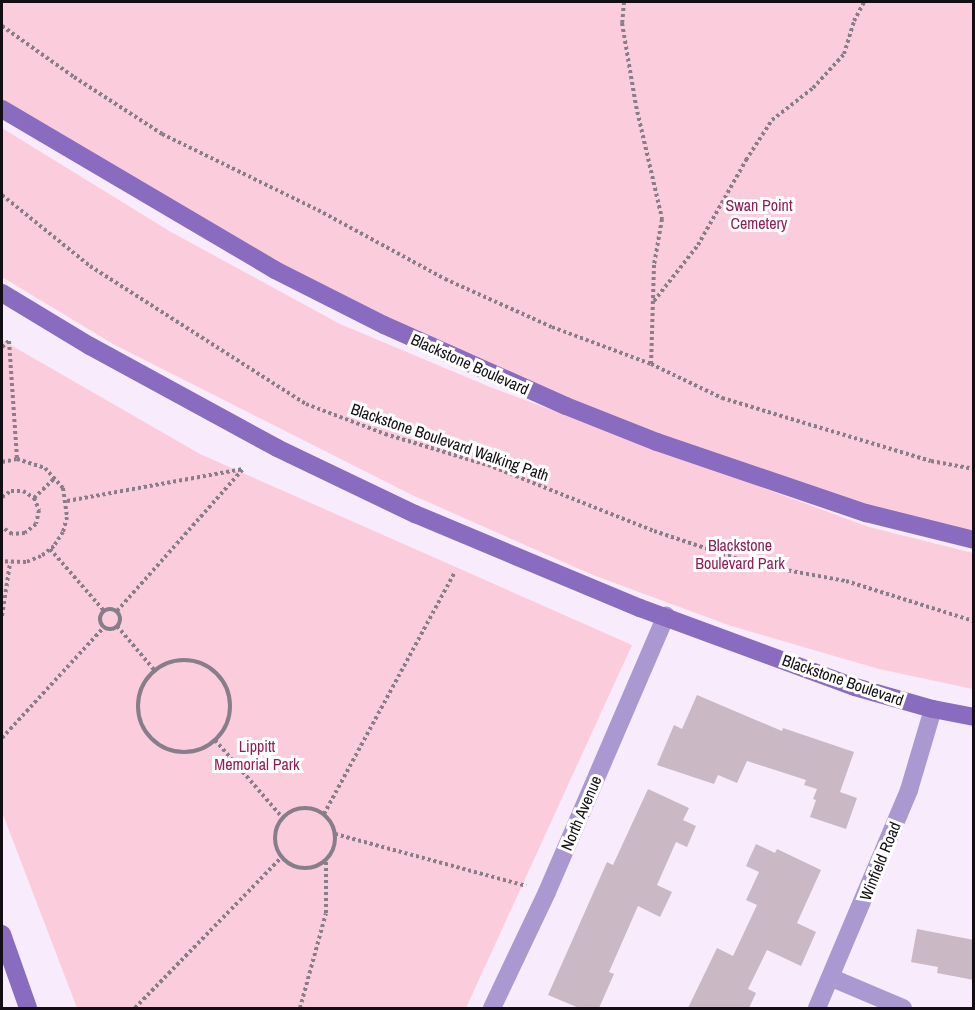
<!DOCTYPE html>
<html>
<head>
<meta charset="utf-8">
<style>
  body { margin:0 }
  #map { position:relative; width:975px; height:1010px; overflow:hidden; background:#f8ebfb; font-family:"Archivo Narrow",sans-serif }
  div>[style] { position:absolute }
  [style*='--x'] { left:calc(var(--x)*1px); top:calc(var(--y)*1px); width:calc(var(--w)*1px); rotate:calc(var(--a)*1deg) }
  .green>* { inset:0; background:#fbcddc }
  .building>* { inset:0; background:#cab9c5 }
  .path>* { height:4px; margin-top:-2px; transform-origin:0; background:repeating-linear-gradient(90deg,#877e89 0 3px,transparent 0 6px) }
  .path>.ring { margin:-2px; padding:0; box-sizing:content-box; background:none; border:4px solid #877e89; border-radius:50% }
  .street>* { height:18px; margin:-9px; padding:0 9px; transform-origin:9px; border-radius:9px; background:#aa98d1 }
  .secondary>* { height:18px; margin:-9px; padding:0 9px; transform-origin:9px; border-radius:9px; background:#896bbf }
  span { translate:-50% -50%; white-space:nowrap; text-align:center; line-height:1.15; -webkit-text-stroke:6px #fff; paint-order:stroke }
  .park-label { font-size:16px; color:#901e55 }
  .street-label { font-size:16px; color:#120e13 }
  .frame { position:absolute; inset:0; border:3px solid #120e13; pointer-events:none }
</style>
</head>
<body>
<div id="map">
  <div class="green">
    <i style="clip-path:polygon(2px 2px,973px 2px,973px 548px,558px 402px,370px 317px,2px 111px)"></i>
    <i style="clip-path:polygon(2px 128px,171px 232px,340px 324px,490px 387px,869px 527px,973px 553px,973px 689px,879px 669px,731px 626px,593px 575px,412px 495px,113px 344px,2px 277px)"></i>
    <i style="clip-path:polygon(2px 340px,200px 454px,632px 645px,466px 1008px,77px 1008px,2px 812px)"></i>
  </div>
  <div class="building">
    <i style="clip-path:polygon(697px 695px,782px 731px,783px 728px,854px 752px,840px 792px,857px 798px,846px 829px,810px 817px,816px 800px,813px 799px,817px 789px,804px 785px,806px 780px,747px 761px,737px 783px,718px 775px,714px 784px,657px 765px,674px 725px,682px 729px)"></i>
    <i style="clip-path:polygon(648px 789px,689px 808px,683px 820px,696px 826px,687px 847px,676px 842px,657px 885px,672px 892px,660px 917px,638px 906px,609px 972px,614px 974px,599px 1008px,579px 1008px,548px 995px,607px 862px,613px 865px)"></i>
    <i style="clip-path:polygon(756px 844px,775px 853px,777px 849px,821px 870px,797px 923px,816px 932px,801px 966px,767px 950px,748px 989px,756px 993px,749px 1008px,688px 1008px,717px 948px,733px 956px,757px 905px,746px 900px,759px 872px,746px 866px)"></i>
    <i style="clip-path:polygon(917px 929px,974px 940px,974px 980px,937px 973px,938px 967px,911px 962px)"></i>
  </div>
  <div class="path">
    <i style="--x:624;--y:2;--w:21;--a:95"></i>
    <i style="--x:622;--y:23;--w:84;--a:80.4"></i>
    <i style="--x:636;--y:106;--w:116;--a:77"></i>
    <i style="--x:662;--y:219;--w:47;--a:99.9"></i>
    <i style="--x:654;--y:265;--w:99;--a:91.7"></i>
    <i style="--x:651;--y:364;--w:79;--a:25.6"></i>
    <i style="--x:722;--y:398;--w:218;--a:16.8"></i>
    <i style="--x:931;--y:461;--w:44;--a:10.5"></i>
    <i style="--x:2;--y:26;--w:88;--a:35.3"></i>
    <i style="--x:74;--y:77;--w:105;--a:32.9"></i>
    <i style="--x:162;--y:134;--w:174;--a:26"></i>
    <i style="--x:318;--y:210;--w:145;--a:28.5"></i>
    <i style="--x:445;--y:279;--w:117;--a:24.2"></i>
    <i style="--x:552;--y:327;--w:106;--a:20.5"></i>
    <i style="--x:2;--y:195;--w:113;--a:38.9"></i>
    <i style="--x:90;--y:266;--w:256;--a:32.6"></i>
    <i style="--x:306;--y:404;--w:85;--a:20.8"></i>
    <i style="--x:385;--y:434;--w:108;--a:16.8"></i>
    <i style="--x:488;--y:465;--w:179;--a:21.7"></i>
    <i style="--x:654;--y:531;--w:104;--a:18.4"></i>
    <i style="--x:753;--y:564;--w:95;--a:10.4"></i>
    <i style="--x:846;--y:581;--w:134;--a:17.4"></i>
    <i style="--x:654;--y:301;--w:71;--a:-51.8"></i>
    <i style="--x:698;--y:245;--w:98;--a:-60.5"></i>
    <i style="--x:746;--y:160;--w:48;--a:-57"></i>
    <i style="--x:772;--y:120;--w:52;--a:-38"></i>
    <i style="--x:813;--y:88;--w:46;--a:-47.6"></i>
    <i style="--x:844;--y:54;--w:34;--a:-73"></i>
    <i style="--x:854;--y:21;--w:21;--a:-62"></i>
    <i style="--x:9;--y:341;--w:118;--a:86.1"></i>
    <i style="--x:2;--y:347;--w:9;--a:-41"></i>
    <i style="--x:2;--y:462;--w:15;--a:-11"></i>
    <i style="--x:17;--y:459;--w:29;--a:18"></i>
    <i style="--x:45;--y:468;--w:27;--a:48"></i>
    <i style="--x:63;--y:488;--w:29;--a:82"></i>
    <i style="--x:67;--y:517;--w:16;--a:105"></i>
    <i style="--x:63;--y:532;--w:17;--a:123"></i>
    <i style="--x:54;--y:546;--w:16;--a:142"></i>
    <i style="--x:41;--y:556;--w:16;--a:158"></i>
    <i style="--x:26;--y:562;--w:24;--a:-178"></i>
    <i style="--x:2;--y:497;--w:11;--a:-34"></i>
    <i style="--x:11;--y:491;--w:12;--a:0"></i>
    <i style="--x:23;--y:491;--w:13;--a:32"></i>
    <i style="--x:34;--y:498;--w:13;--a:67"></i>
    <i style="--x:39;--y:510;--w:14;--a:102"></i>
    <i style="--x:36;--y:524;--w:14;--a:141"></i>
    <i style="--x:25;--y:533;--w:13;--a:176"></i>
    <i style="--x:12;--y:534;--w:12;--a:-145"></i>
    <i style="--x:34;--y:498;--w:29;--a:-44"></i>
    <i style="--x:67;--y:501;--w:179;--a:-10.3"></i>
    <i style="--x:50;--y:549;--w:82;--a:48.9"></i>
    <i class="ring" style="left:100px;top:609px;width:16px;height:16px"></i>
    <i style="--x:117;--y:611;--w:190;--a:-48.4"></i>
    <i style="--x:2;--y:616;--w:54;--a:-81.4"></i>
    <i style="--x:117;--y:626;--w:59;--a:49.8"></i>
    <i class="ring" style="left:138px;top:660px;width:88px;height:88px"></i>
    <i style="--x:2;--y:738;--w:151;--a:-47.4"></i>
    <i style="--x:215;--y:740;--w:102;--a:49"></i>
    <i class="ring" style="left:275px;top:808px;width:56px;height:56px"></i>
    <i style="--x:324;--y:814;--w:275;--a:-61.6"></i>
    <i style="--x:335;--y:834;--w:198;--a:15.2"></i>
    <i style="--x:135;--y:1008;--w:209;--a:-45.8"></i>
    <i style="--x:300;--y:1008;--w:98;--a:-74.7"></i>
    <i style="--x:326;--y:913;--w:53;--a:-90"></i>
  </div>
  <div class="street">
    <i style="--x:832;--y:978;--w:77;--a:22.9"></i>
    <i style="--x:492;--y:1008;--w:128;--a:-64.6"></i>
    <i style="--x:547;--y:892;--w:301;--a:-66.7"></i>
    <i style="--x:817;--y:1008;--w:237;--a:-67.1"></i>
    <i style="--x:909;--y:790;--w:84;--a:-73.5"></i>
  </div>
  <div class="secondary">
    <i style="--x:2;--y:109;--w:317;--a:30.5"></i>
    <i style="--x:275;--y:270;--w:122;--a:26.8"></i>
    <i style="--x:384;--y:325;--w:199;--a:24"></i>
    <i style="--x:566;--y:406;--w:98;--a:21.6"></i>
    <i style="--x:657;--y:442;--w:221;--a:18.8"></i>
    <i style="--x:866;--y:513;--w:111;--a:14"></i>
    <i style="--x:2;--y:293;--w:103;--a:31.1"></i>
    <i style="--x:90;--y:346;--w:213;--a:28.6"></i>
    <i style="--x:277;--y:448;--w:153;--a:25.6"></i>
    <i style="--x:415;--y:514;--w:244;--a:22.7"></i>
    <i style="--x:640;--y:608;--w:229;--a:20.2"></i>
    <i style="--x:855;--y:687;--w:81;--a:15.8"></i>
    <i style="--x:933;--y:709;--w:42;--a:11"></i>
    <i style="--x:2;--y:934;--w:78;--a:70.6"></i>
  </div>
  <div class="park-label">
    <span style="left:759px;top:214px">Swan Point<br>Cemetery</span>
    <span style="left:740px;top:554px">Blackstone<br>Boulevard Park</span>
    <span style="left:257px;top:755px">Lippitt<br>Memorial Park</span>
  </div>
  <div class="street-label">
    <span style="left:470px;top:364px;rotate:24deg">Blackstone Boulevard</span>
    <span style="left:450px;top:442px;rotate:19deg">Blackstone Boulevard Walking Path</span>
    <span style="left:843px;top:680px;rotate:19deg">Blackstone Boulevard</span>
    <span style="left:581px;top:813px;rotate:-67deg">North Avenue</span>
    <span style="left:880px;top:861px;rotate:-68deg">Winfield Road</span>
  </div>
  <div class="frame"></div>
</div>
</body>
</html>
